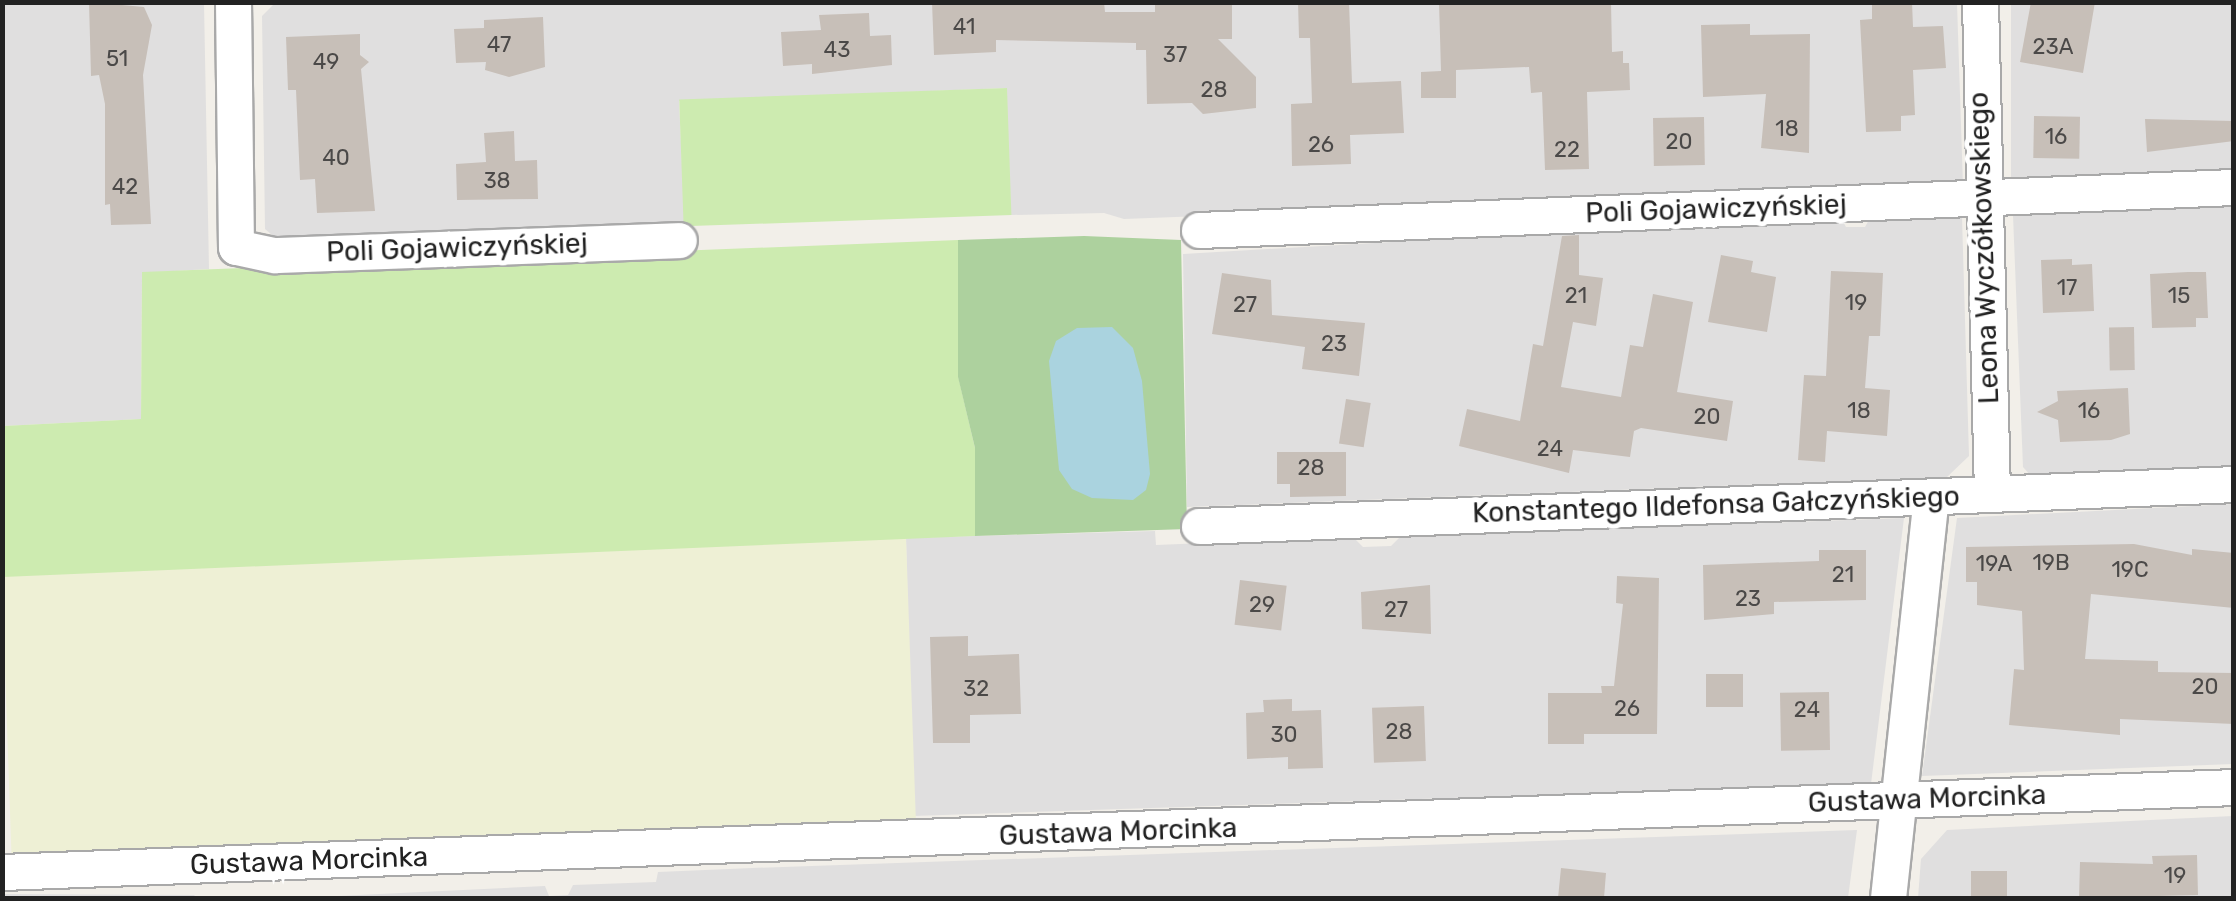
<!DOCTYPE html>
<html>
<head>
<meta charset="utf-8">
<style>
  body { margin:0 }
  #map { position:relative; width:2236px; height:901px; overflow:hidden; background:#f2efe9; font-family:Rubik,sans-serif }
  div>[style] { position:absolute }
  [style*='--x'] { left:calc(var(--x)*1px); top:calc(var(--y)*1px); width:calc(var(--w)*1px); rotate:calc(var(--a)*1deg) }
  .residential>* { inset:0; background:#e0dfdf; transform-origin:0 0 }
  .farmland>* { inset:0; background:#eef0d5; transform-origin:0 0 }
  .grass>* { inset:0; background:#cdebb0; transform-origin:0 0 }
  .forest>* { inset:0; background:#add19e }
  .water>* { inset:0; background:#aad3df }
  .building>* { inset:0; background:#c7bfb8; transform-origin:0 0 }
  .roads { filter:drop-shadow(2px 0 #a9a9a9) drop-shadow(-2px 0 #a9a9a9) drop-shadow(0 2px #a9a9a9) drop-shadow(0 -2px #a9a9a9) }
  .minor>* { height:35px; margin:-17.5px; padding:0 17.5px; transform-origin:17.5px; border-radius:17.5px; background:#fff }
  span { translate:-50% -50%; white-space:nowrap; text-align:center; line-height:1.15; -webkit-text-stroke:10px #fff; paint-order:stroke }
  .number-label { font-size:22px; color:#4b4948 }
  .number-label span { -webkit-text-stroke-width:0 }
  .street-label { font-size:28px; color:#222 }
  .frame { position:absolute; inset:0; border:5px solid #222; pointer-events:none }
</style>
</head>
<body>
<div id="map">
  <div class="residential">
    <i style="clip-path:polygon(276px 2px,1957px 3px,1963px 186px,1124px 219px,1104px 213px,1011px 215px,1006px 88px,679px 101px,685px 228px,284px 245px,265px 229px,262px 16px)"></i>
    <i style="clip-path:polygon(3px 3px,204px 3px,209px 269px,142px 273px,141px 419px,3px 426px)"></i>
    <i style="left:2011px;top:3px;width:222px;height:179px"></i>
    <i style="clip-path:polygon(2233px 206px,2233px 467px,2031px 476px,2023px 467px,2013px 215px)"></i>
    <i style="clip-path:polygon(1840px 216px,1846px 227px,1865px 227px,1870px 218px,1962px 217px,1969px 456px,1947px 477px,1187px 507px,1183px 254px)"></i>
    <i style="clip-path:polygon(2233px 504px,2233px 764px,1922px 776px,1957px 518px)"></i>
    <i style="clip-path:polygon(1904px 518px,1871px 784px,913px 816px,906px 538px,1155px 531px,1156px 545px,1353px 537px,1363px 547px,1391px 546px,1401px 536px)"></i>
    <i style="clip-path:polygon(2233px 816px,2233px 898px,1918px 898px,1921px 859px,1947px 830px)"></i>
    <i style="clip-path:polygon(1857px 830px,1848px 898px,296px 898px,545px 886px,549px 896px,568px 895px,573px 885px,656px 882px,658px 872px,752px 868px)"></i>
    <i style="clip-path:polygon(3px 894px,194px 895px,197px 898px,3px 898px)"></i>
  </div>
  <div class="farmland">
    <i style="left:906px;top:538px;width:286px;height:905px;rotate:88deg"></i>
  </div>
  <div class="grass">
    <i style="left:1007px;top:88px;width:127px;height:328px;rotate:88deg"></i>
    <i style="clip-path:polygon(958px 240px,958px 376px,975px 448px,975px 536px,3px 577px,3px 426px,141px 419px,142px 272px)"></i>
  </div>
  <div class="forest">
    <i style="clip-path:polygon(1084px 236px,1181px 240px,1187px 529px,975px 536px,975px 448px,958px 377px,958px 240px)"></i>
  </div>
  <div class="water">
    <i style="clip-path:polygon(1112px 327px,1133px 348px,1142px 381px,1150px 474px,1146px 490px,1133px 500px,1092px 498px,1072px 489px,1059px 470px,1049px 361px,1056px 341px,1077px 328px)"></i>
  </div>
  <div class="building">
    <i style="clip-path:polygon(89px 2px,144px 7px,152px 25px,143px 75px,151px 224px,111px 225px,110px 204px,105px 205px,105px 104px,99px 75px,91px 76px)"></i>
    <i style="clip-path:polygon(932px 2px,1104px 2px,1105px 12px,1155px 12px,1155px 2px,1232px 2px,1232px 39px,1218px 39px,1256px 77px,1256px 108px,1203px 114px,1192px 103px,1147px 104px,1146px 50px,1136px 50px,1136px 43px,996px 40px,996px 52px,934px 55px)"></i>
    <i style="clip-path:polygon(1298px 2px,1349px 2px,1352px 83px,1401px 81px,1404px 133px,1350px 135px,1351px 164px,1292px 166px,1291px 104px,1312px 103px,1310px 38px,1299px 38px)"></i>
    <i style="clip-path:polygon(1439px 2px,1611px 2px,1612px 52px,1623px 51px,1623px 63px,1629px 63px,1630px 90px,1587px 92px,1589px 169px,1545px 170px,1542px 92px,1531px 93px,1529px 67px,1456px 70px,1456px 98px,1421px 98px,1421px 72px,1441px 71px)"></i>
    <i style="clip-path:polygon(1872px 2px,1912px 2px,1913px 27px,1943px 26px,1946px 68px,1913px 70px,1915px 115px,1901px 116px,1901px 131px,1866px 132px,1860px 20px,1872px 19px)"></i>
    <i style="clip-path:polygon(2031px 2px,2095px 2px,2083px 73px,2020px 62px)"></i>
    <i style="clip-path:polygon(869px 13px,870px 36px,891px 35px,892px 65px,812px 74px,812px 64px,783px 66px,781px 32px,821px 30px,819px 15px)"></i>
    <i style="clip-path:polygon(543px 17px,545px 67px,509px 77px,485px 70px,486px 62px,456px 63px,454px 29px,484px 28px,484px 20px)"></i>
    <i style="clip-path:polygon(1750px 24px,1750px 35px,1810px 34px,1809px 153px,1761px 148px,1766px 94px,1703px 97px,1701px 25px)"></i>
    <i style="clip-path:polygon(360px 34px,360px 55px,369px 62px,361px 69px,375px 211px,317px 213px,315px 179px,300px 180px,296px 90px,288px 90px,286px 37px)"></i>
    <i style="left:2034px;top:116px;width:46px;height:42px;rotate:1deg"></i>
    <i style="left:1704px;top:117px;width:48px;height:51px;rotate:89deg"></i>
    <i style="clip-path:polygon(2145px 119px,2234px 121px,2234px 141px,2147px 152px)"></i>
    <i style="clip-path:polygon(514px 131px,515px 161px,537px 160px,538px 199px,457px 200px,456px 164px,486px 162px,484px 133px)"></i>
    <i style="clip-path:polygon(1579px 235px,1579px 275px,1603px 278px,1596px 326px,1573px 322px,1561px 387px,1621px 397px,1630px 345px,1643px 347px,1653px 294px,1693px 302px,1677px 392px,1733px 401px,1727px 441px,1641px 428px,1634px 431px,1630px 457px,1573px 450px,1569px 473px,1459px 446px,1467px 409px,1520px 421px,1533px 344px,1543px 346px,1562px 236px)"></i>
    <i style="clip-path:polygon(1721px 255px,1753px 261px,1751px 272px,1776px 277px,1767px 332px,1708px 322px)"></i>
    <i style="clip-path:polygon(2072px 259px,2072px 265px,2092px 264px,2094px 311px,2043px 313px,2041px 260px)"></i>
    <i style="clip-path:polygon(1831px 271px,1883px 273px,1880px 336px,1869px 336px,1865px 388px,1890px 390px,1887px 436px,1827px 431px,1825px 462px,1798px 460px,1804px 375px,1826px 376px)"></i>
    <i style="clip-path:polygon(2188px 272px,2206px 272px,2208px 318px,2196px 318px,2196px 327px,2152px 328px,2150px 274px)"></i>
    <i style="clip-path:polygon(1222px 273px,1271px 280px,1272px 315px,1365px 323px,1359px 376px,1302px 369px,1305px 347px,1212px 334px)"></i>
    <i style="left:2134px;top:327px;width:43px;height:25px;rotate:89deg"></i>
    <i style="clip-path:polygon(2128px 388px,2130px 434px,2111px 440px,2060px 442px,2058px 420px,2037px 412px,2058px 401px,2057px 391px)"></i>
    <i style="left:1346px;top:399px;width:25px;height:45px;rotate:9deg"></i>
    <i style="clip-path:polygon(1277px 452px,1346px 452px,1346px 496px,1290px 497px,1290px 484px,1277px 484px)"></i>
    <i style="clip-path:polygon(2134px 544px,2192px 555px,2192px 549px,2234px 553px,2234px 608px,2091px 594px,2085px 659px,2158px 661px,2158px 672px,2234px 673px,2234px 724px,2120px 719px,2120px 735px,2009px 725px,2014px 669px,2024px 670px,2022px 611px,1977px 605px,1977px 582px,1966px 582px,1966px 547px)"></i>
    <i style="clip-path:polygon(1819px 550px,1866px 550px,1866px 600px,1774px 602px,1774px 614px,1704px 620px,1703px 565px,1819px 561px)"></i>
    <i style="clip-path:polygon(1617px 576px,1659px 578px,1657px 734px,1584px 734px,1584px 744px,1548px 744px,1548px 693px,1602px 693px,1601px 686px,1614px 686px,1623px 604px,1616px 603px)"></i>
    <i style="left:1240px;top:580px;width:47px;height:45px;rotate:7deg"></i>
    <i style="clip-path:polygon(1430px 585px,1431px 634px,1362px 629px,1361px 592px)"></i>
    <i style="clip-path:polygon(968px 636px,968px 656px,1019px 654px,1021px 714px,970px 715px,970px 743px,933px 743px,930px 637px)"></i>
    <i style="left:1743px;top:674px;width:33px;height:37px;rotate:90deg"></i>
    <i style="left:1829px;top:692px;width:58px;height:49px;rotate:89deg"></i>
    <i style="clip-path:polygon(1292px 699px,1292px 711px,1321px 710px,1323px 768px,1288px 769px,1288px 757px,1247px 759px,1246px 713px,1264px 712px,1263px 700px)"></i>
    <i style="left:1424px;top:706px;width:55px;height:52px;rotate:88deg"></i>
    <i style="clip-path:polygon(2197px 855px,2198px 895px,2079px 898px,2080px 862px,2153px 864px,2152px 856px)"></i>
    <i style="clip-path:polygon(1561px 868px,1606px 873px,1604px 898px,1558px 898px)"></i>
    <i style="left:2007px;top:871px;width:27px;height:36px;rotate:90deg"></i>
  </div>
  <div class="roads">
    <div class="minor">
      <i style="--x:233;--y:2;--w:245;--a:89.3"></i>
      <i style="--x:236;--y:247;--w:40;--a:12"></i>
      <i style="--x:275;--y:255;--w:404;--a:-2.1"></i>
      <i style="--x:1980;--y:2;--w:491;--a:88.6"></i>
      <i style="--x:1199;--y:230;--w:1036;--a:-2.38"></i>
      <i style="--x:1199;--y:526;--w:1036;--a:-2.32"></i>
      <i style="--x:2;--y:872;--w:2234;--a:-2.18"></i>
      <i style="--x:1888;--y:898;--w:403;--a:-83.9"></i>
    </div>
  </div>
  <div class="number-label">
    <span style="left:964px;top:27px">41</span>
    <span style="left:499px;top:45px">47</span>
    <span style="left:2053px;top:47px">23A</span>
    <span style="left:837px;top:50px">43</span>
    <span style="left:1175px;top:55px">37</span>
    <span style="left:117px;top:59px">51</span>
    <span style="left:326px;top:62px">49</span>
    <span style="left:1214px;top:90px">28</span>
    <span style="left:1787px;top:129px">18</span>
    <span style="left:2056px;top:137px">16</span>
    <span style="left:1679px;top:142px">20</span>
    <span style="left:1321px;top:145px">26</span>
    <span style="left:1567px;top:150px">22</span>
    <span style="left:336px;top:158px">40</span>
    <span style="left:497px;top:181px">38</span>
    <span style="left:125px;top:187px">42</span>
    <span style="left:2067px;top:288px">17</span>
    <span style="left:1576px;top:296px">21</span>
    <span style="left:2179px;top:296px">15</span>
    <span style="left:1856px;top:303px">19</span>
    <span style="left:1245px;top:305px">27</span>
    <span style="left:1334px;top:344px">23</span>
    <span style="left:1859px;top:411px">18</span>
    <span style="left:2089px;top:411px">16</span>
    <span style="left:1707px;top:417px">20</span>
    <span style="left:1550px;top:449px">24</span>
    <span style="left:1311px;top:468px">28</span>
    <span style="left:2051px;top:563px">19B</span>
    <span style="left:1994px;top:564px">19A</span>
    <span style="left:2130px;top:570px">19C</span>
    <span style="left:1843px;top:575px">21</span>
    <span style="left:1748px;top:599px">23</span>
    <span style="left:1262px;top:605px">29</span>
    <span style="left:1396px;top:610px">27</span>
    <span style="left:2205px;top:687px">20</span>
    <span style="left:976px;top:689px">32</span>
    <span style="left:1627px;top:709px">26</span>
    <span style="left:1807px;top:710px">24</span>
    <span style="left:1399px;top:732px">28</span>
    <span style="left:1284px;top:735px">30</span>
    <span style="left:2175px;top:876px">19</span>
  </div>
  <div class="street-label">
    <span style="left:1716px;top:209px;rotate:-2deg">Poli Gojawiczyńskiej</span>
    <span style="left:457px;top:248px;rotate:-2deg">Poli Gojawiczyńskiej</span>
    <span style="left:1984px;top:248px;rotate:-92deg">Leona Wyczółkowskiego</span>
    <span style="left:1716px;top:505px;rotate:-2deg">Konstantego Ildefonsa Gałczyńskiego</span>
    <span style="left:1927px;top:799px;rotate:-2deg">Gustawa Morcinka</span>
    <span style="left:1118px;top:832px;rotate:-2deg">Gustawa Morcinka</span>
    <span style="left:309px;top:861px;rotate:-2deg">Gustawa Morcinka</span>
  </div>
  <div class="frame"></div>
</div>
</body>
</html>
